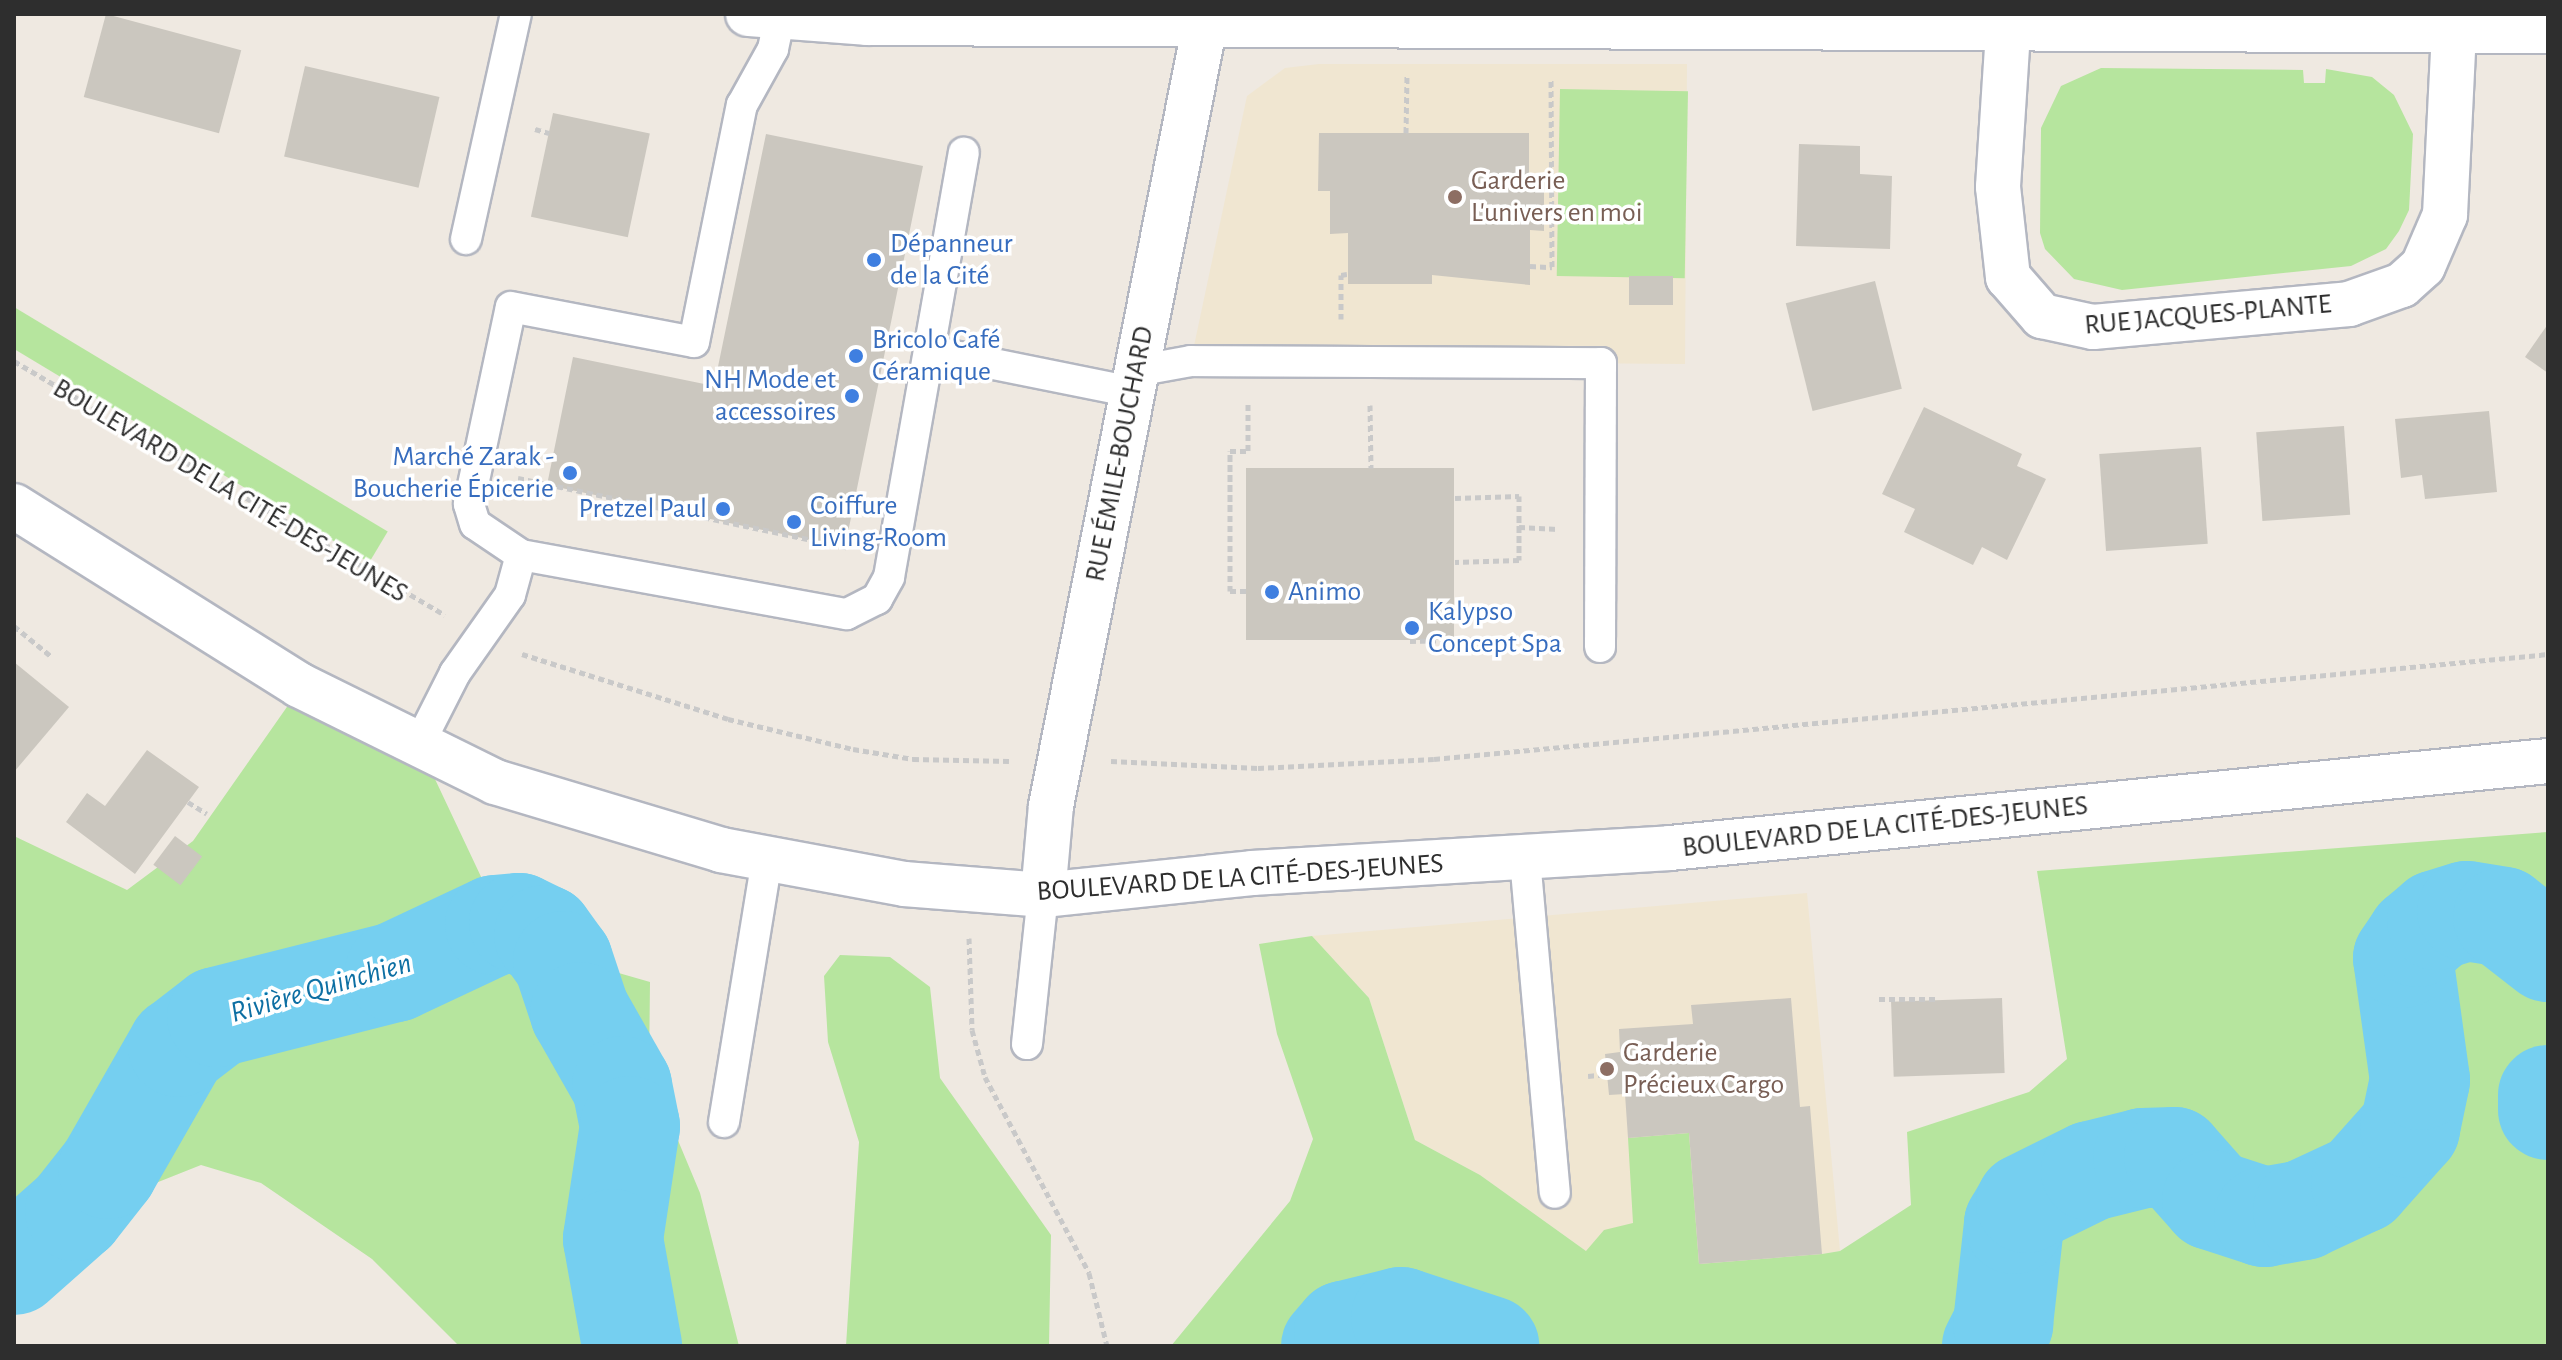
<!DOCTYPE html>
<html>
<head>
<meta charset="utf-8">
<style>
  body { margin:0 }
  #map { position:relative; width:2562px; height:1360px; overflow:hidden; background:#efe9e1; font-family:"Alegreya Sans",sans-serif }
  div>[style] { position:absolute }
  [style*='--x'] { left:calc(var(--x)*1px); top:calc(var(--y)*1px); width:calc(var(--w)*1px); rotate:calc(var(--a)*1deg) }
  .education>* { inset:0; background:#f0e6d1 }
  .green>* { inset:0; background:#b6e59e; transform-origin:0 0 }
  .river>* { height:100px; margin:-50px; padding:0 50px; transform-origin:50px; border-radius:50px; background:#75cff0 }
  .building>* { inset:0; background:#cbc7bf; transform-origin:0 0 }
  .path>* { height:5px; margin-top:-2.5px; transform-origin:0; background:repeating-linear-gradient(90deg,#c9c9c9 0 6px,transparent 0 10px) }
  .roads { filter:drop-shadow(2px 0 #b4b7c1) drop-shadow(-2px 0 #b4b7c1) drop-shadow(0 2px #b4b7c1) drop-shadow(0 -2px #b4b7c1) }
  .service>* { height:30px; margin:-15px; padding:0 15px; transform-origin:15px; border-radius:15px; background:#fff }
  .minor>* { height:44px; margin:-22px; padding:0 22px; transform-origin:22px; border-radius:22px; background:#fff }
  .secondary>* { height:44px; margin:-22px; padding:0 22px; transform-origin:22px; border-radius:22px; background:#fff }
  .dots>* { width:22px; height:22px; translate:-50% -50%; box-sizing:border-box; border:4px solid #fff; border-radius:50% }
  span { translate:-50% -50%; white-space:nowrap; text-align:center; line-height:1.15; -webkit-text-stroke:7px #fff; paint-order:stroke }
  .education-label { font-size:28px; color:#785e54 }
  .left { translate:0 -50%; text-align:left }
  .shop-label { font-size:28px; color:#366cbe }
  .right { translate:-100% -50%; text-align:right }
  .street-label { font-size:28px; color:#2e2e2e }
  .water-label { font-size:30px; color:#0d6fa3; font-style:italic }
  .frame { position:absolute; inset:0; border:16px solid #2e2e2e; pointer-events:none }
</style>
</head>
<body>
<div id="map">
  <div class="education">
    <i style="clip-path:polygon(1319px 64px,1687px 64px,1685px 364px,1191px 360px,1247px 96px,1285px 68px)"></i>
    <i style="clip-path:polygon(1807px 893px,1840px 1251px,1822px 1254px,1791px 1346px,1586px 1251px,1480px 1175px,1415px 1140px,1369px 998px,1312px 936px)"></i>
  </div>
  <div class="green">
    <i style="clip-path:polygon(2101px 68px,2303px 70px,2304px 83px,2325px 83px,2326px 69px,2372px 77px,2394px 95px,2413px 134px,2409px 210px,2399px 231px,2386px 249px,2351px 266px,2122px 290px,2074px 279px,2045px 249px,2040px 233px,2041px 128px,2061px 86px)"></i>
    <i style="left:1560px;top:89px;width:128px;height:187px;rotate:1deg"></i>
    <i style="left:14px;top:307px;width:436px;height:36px;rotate:31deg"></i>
    <i style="clip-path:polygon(289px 704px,434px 777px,492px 900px,570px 959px,650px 982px,649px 1071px,700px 1193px,739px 1346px,459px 1346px,372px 1259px,261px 1183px,201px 1165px,108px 1202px,23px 1262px,14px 1301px,14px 836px,127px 890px,193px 841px)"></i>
    <i style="clip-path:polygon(2548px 832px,2548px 1346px,1171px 1346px,1290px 1201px,1313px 1139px,1277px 1034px,1259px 944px,1312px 936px,1369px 998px,1415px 1140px,1480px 1175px,1586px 1251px,1604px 1230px,1633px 1223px,1628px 1138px,1689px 1133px,1699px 1264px,1822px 1254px,1840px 1251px,1911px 1205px,1907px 1132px,2029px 1092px,2067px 1059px,2037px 871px)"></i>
    <i style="clip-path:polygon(840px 955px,890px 957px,930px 987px,940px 1078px,1051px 1235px,1049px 1346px,846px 1346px,859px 1142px,828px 1042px,824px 976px)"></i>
  </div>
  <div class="river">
    <i style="--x:2548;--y:1095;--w:15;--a:90"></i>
    <i style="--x:14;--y:1265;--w:81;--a:-41.5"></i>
    <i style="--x:75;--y:1211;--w:53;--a:-51.8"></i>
    <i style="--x:108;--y:1169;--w:141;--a:-60.2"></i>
    <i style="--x:178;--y:1047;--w:49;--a:-37.6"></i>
    <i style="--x:217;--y:1017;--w:184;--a:-14.2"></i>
    <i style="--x:395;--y:972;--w:110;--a:-25.2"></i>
    <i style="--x:495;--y:925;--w:24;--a:-5"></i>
    <i style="--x:519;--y:923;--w:28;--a:26"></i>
    <i style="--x:544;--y:935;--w:32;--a:54"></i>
    <i style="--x:563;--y:961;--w:54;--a:71.6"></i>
    <i style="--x:580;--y:1012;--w:85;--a:60.4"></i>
    <i style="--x:622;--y:1086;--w:41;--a:78.7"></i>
    <i style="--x:630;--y:1126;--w:114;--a:98.6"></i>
    <i style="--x:613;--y:1239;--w:109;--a:79.9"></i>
    <i style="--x:1331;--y:1346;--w:20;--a:-49"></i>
    <i style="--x:1344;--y:1331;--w:59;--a:-13.8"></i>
    <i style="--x:1401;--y:1317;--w:93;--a:18.2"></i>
    <i style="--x:1992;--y:1346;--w:25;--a:-63"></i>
    <i style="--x:2003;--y:1324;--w:101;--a:-83.7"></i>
    <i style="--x:2014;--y:1224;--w:24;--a:-60"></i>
    <i style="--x:2026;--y:1203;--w:72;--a:-26.2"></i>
    <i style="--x:2091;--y:1171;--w:54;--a:-14"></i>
    <i style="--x:2143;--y:1158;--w:31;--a:-2"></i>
    <i style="--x:2174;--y:1157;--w:57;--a:48.5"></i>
    <i style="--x:2212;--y:1200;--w:55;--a:18.1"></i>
    <i style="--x:2264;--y:1217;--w:40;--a:-10"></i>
    <i style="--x:2303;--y:1210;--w:64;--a:-25"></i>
    <i style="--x:2361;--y:1183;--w:74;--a:-48.3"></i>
    <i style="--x:2410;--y:1128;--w:49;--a:-78.2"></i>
    <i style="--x:2420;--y:1080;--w:123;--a:-97.9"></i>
    <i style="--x:2403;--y:958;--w:25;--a:-56"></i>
    <i style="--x:2417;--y:937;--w:26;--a:-40"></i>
    <i style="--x:2437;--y:920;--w:31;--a:-17"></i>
    <i style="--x:2467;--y:911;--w:36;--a:9"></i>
    <i style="--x:2503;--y:917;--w:57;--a:37.9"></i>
  </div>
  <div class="building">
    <i style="left:106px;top:14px;width:140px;height:86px;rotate:15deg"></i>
    <i style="left:305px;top:66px;width:138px;height:93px;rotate:13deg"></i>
    <i style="left:553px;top:113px;width:99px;height:106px;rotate:12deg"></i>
    <i style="clip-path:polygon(1319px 133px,1529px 133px,1529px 175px,1544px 174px,1544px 231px,1530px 230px,1530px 285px,1432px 275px,1432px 284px,1348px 284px,1348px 233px,1330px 234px,1330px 191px,1318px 191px)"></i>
    <i style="clip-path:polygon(766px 134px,923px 166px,845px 547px,547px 485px,573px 357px,714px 386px)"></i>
    <i style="clip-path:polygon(1799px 144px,1860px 146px,1860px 174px,1892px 176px,1890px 249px,1796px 246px)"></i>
    <i style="left:1629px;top:276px;width:44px;height:29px"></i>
    <i style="left:1875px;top:281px;width:111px;height:92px;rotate:76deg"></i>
    <i style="clip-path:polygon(2548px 324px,2548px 373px,2525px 357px)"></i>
    <i style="clip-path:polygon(1924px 407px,2022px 454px,2017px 466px,2046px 479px,2007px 560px,1982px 547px,1973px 565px,1904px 532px,1915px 509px,1882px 494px)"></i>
    <i style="clip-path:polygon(2489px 411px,2497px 492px,2425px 499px,2422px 475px,2401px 478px,2395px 419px)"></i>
    <i style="left:2344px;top:426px;width:89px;height:88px;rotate:86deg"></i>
    <i style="left:2201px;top:447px;width:97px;height:102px;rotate:86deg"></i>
    <i style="left:1246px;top:468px;width:208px;height:172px"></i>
    <i style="clip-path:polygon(14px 662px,69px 707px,14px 772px)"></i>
    <i style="clip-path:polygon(147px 750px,199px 787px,135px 874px,66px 822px,87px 793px,105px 806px)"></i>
    <i style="left:175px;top:836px;width:34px;height:36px;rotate:37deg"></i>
    <i style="clip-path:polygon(1791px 998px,1800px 1107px,1810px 1106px,1822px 1254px,1699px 1264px,1689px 1133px,1628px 1138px,1625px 1094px,1609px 1095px,1605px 1054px,1620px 1052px,1619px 1029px,1693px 1024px,1691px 1005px)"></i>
    <i style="left:2002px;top:998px;width:75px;height:111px;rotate:88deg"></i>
  </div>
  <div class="path">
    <i style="--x:535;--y:129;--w:15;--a:16"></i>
    <i style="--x:1406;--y:133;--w:59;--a:-89"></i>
    <i style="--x:1530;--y:266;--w:22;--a:3"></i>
    <i style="--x:1552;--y:267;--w:189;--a:-90.3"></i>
    <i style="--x:1341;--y:319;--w:44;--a:-90"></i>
    <i style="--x:1341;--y:275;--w:6;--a:-9"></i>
    <i style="--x:14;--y:361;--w:500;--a:30.51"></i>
    <i style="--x:1370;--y:405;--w:63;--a:89.1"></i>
    <i style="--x:518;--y:478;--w:338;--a:11.9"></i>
    <i style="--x:1455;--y:498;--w:64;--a:-1.8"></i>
    <i style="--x:1519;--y:496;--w:64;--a:90"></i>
    <i style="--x:1519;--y:560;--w:64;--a:178.2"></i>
    <i style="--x:1519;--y:527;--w:39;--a:3"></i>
    <i style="--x:1246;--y:591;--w:16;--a:180"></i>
    <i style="--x:1230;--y:591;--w:140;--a:-90"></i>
    <i style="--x:1230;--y:451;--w:18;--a:0"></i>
    <i style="--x:1248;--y:451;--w:48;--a:-90"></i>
    <i style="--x:14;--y:626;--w:49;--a:39.2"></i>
    <i style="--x:1410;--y:641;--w:147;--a:-1.2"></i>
    <i style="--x:522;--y:654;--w:216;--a:17.5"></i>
    <i style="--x:728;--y:719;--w:129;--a:13.5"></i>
    <i style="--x:853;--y:749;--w:61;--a:9.5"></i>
    <i style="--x:913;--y:759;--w:96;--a:1.2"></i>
    <i style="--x:1111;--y:761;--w:147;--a:2.7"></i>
    <i style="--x:1258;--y:768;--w:176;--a:-2.9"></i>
    <i style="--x:1434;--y:759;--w:1119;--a:-5.38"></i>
    <i style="--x:188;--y:802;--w:22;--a:32"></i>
    <i style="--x:969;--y:938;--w:92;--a:88.1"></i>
    <i style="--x:972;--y:1030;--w:49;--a:74.5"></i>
    <i style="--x:985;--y:1077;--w:222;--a:62"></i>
    <i style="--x:1089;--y:1273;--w:75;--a:76.1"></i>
    <i style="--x:1879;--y:999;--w:59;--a:0"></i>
    <i style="--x:1588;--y:1076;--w:19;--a:-6"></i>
  </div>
  <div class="roads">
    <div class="service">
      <i style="--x:466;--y:239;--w:230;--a:-77.5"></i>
      <i style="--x:929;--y:351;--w:207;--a:11.4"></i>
      <i style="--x:1136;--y:371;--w:56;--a:-10.3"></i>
      <i style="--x:1191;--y:361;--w:410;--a:0.3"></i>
      <i style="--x:1601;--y:363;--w:284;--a:90.2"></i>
      <i style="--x:521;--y:555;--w:55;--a:-146"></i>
      <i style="--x:475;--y:524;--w:21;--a:-107"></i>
      <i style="--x:469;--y:504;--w:201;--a:-78"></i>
      <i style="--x:511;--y:307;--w:186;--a:10.8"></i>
      <i style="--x:694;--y:342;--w:242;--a:-78.6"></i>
      <i style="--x:742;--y:105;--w:64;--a:-61"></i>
      <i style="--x:773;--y:49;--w:33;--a:-78"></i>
      <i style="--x:418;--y:746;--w:82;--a:-63.1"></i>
      <i style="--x:455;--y:673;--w:95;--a:-54.8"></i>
      <i style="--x:510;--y:595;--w:41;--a:-74.6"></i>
      <i style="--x:521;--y:555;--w:331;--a:10.3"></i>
      <i style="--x:847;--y:614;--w:34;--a:-27"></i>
      <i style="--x:877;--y:599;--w:25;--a:-61"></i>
      <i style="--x:889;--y:577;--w:431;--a:-80"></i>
      <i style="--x:1525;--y:859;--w:335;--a:84.9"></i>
      <i style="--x:1027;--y:1044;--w:150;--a:-83.9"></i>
      <i style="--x:724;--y:1122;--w:266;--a:-80.7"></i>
    </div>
    <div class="minor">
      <i style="--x:748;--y:14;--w:119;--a:4.3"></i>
      <i style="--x:867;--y:23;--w:1681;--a:0.27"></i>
      <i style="--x:2008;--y:32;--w:155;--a:93.7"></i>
      <i style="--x:1998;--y:187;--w:91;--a:83.7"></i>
      <i style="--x:2008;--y:277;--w:52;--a:48.9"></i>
      <i style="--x:2042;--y:316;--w:52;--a:12.2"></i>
      <i style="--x:2093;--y:327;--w:257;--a:-5.1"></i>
      <i style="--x:2349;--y:304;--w:56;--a:-19.7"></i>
      <i style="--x:2402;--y:285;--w:28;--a:-42"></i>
      <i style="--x:2423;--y:266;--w:56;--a:-66.7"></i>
      <i style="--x:2445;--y:215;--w:185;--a:-87.2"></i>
      <i style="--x:1043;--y:895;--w:89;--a:-84.9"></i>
      <i style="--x:1051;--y:806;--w:807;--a:-78.86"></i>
    </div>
    <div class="secondary">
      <i style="--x:14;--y:506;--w:337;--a:32.1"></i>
      <i style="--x:299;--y:685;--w:219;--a:26.3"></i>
      <i style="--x:495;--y:782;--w:236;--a:16.7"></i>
      <i style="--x:721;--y:850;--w:186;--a:10.5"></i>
      <i style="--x:904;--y:884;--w:139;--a:4.5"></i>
      <i style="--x:1043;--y:895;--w:210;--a:-6"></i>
      <i style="--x:1252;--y:873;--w:419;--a:-3.4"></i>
      <i style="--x:1670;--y:848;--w:882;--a:-5.66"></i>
    </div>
  </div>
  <div class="dots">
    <i style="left:1455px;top:197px;background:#8d6e63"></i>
    <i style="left:874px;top:260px;background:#3f7fe0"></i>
    <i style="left:856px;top:356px;background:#3f7fe0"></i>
    <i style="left:852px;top:396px;background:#3f7fe0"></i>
    <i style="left:570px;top:473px;background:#3f7fe0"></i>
    <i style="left:723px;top:509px;background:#3f7fe0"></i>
    <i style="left:794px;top:522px;background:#3f7fe0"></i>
    <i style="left:1272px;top:592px;background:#3f7fe0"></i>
    <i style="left:1412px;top:628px;background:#3f7fe0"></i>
    <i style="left:1607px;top:1069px;background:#8d6e63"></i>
  </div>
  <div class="education-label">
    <span class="left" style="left:1471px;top:197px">Garderie<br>L'univers en moi</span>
    <span class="left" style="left:1623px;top:1069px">Garderie<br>Précieux Cargo</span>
  </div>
  <div class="shop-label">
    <span class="left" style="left:890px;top:260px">Dépanneur<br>de la Cité</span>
    <span class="left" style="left:872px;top:356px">Bricolo Café<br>Céramique</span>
    <span class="right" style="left:836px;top:396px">NH Mode et<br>accessoires</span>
    <span class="right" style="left:554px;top:473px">Marché Zarak -<br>Boucherie Épicerie</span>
    <span class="left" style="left:810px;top:522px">Coiffure<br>Living-Room</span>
    <span class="right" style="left:707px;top:509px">Pretzel Paul</span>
    <span class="left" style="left:1288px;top:592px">Animo</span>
    <span class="left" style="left:1428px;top:628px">Kalypso<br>Concept Spa</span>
  </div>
  <div class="street-label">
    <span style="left:2208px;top:315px;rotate:-5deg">RUE JACQUES-PLANTE</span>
    <span style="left:1120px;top:454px;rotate:-79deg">RUE ÉMILE-BOUCHARD</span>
    <span style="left:230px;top:491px;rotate:31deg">BOULEVARD DE LA CITÉ-DES-JEUNES</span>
    <span style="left:1885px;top:827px;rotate:-6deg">BOULEVARD DE LA CITÉ-DES-JEUNES</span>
    <span style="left:1240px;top:878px;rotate:-4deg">BOULEVARD DE LA CITÉ-DES-JEUNES</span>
  </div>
  <div class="water-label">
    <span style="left:321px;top:988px;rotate:-16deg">Rivière Quinchien</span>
  </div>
  <div class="frame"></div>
</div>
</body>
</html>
